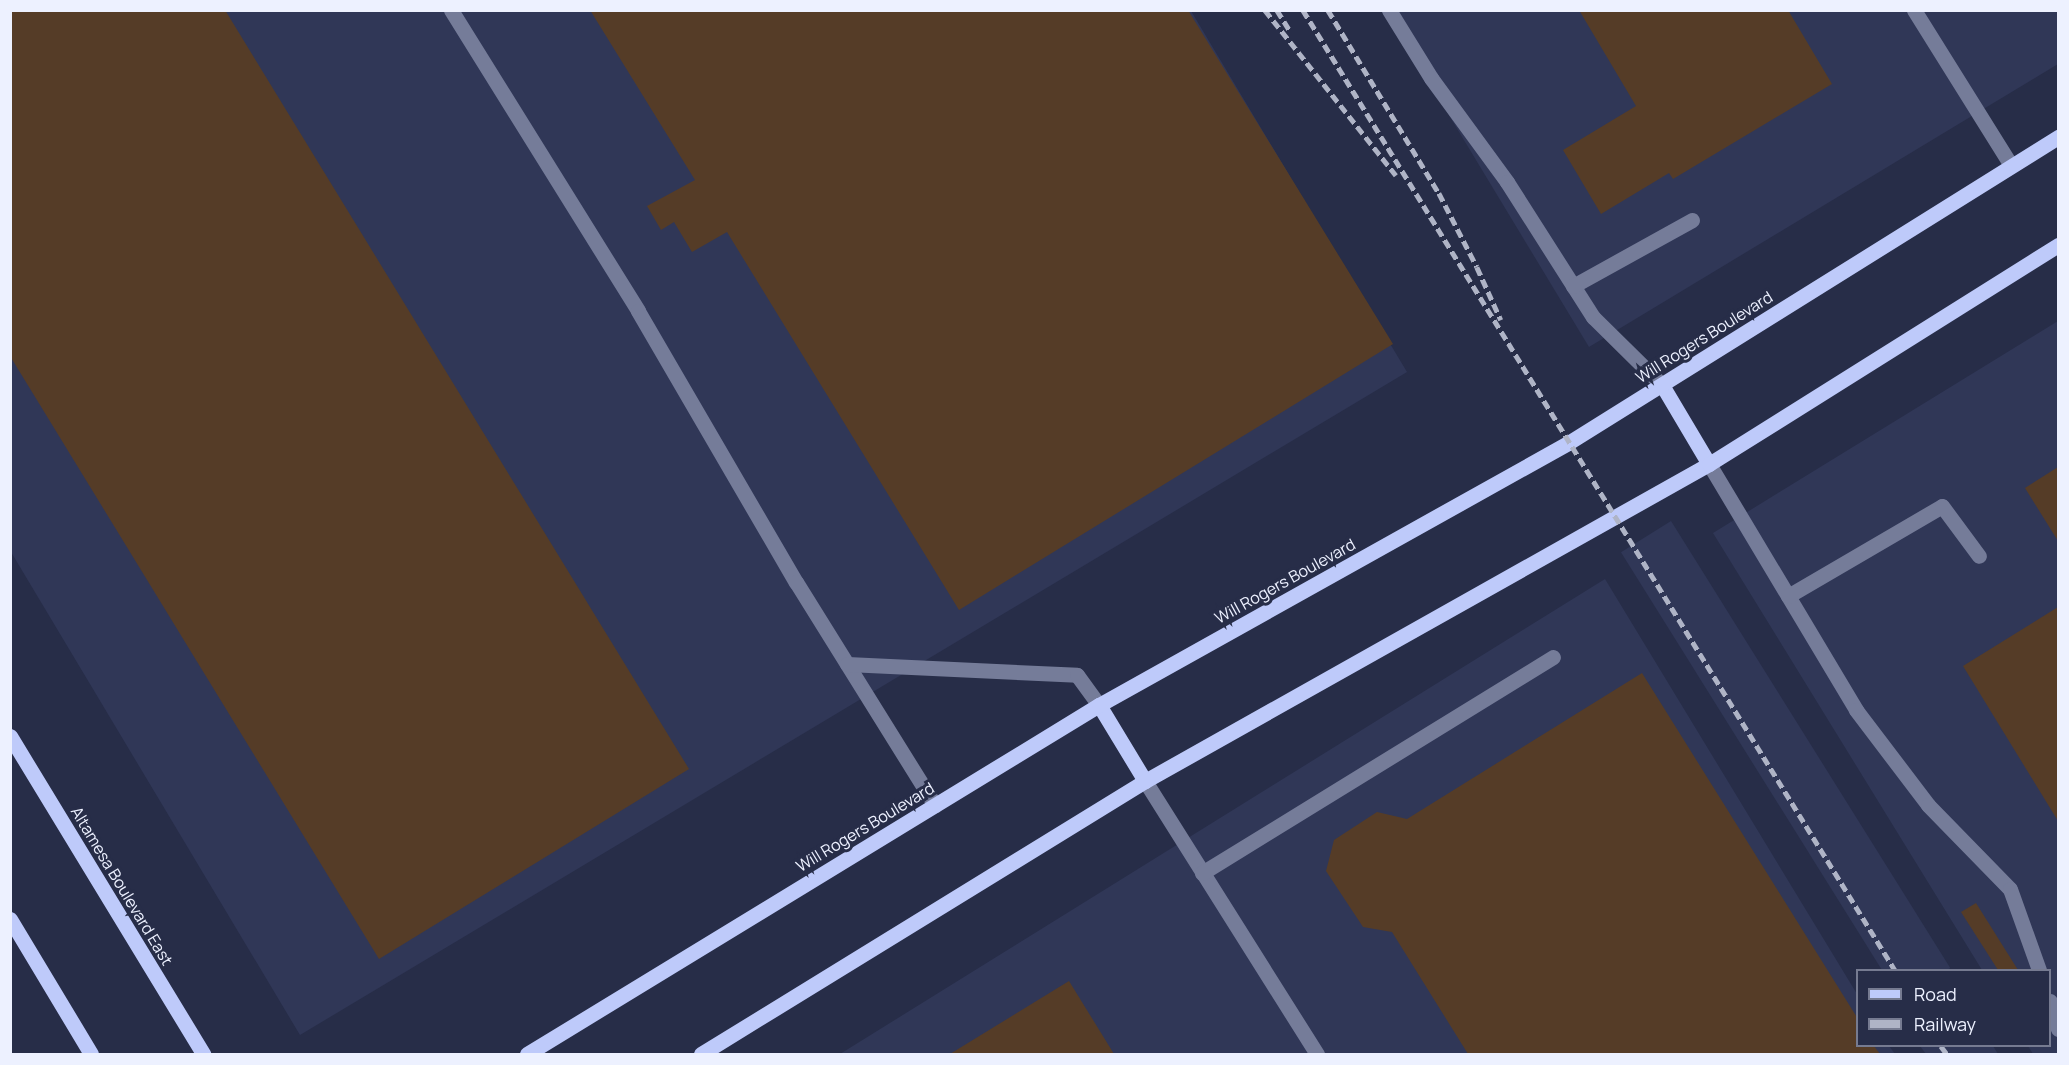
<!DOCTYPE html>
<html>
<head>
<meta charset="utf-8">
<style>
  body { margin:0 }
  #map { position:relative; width:2069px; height:1065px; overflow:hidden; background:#272d48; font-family:Manrope,sans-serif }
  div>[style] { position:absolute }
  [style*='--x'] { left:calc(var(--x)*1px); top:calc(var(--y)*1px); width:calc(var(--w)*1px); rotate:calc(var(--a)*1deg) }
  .built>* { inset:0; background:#303757; transform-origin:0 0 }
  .building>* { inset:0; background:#553c27 }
  .minor>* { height:15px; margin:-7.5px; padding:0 7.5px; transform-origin:7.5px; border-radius:7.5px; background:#757c99 }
  .major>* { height:15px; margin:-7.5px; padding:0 7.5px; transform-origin:7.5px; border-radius:7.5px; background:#becafa }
  .rail>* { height:4.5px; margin-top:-2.25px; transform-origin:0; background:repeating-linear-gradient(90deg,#afb4c6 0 9px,transparent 0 13.5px) }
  span { translate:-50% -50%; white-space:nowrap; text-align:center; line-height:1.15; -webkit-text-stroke:6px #272d48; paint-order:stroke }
  .street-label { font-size:16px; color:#edf1ff }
  .frame { position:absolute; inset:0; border:12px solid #edf1ff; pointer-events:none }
  .legend { position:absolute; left:1856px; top:969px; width:195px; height:78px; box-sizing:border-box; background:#272d48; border:2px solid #767b91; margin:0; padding:8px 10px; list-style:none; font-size:18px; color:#edf1ff }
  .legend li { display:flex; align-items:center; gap:12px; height:30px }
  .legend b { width:30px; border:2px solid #767b91 }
</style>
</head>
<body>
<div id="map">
  <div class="built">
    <i style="clip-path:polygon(10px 11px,1191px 11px,1407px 372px,300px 1035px,11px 552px)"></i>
    <i style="clip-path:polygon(1386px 11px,2058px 11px,2058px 64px,1589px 347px)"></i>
    <i style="clip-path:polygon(2058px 321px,2058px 1054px,2033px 1054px,2028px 1046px,2050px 1046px,2050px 970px,1982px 970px,1713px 533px)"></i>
    <i style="left:1671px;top:521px;width:527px;height:59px;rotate:58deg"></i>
    <i style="clip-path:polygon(1605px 579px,1857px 994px,1858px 1046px,1889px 1046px,1895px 1054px,840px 1054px)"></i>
    <i style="clip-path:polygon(1920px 1046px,1993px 1046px,1998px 1054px,1926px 1054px)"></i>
  </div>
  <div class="building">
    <i style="clip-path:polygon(10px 10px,225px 10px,689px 769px,379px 959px,10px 356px)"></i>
    <i style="clip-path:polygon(590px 10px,1188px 10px,1393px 344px,959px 610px,727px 232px,692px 252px,674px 222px,661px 230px,647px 206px,695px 180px)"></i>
    <i style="clip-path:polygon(1579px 10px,1788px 10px,1832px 84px,1673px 179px,1669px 173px,1601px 214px,1563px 150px,1636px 106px)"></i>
    <i style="clip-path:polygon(2058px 467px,2058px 541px,2025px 488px)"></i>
    <i style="clip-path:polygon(2058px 607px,2058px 821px,1963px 666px)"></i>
    <i style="clip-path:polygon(1642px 673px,1858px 1019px,1858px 1046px,1874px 1046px,1880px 1054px,1468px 1054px,1392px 932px,1363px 927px,1326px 871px,1334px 840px,1377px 812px,1407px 819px)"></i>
    <i style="clip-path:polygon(1976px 903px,2018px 970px,1998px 970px,1961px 912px)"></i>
    <i style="clip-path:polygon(1069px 981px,1114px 1054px,950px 1054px)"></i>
  </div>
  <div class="minor">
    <i style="--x:451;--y:10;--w:354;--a:58.1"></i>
    <i style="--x:638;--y:311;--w:314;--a:59.8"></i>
    <i style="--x:796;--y:582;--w:263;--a:58.1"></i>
    <i style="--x:1389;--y:10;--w:80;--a:58.3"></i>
    <i style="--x:1431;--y:78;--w:129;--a:53.8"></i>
    <i style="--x:1507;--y:182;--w:160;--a:57.5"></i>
    <i style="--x:1593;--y:317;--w:97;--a:44.6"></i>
    <i style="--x:1914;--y:10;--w:183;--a:58"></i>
    <i style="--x:1573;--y:286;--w:136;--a:-29"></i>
    <i style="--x:1709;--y:464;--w:287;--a:59.1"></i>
    <i style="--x:1856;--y:710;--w:119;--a:52.8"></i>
    <i style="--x:1928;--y:805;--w:117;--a:45.7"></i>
    <i style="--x:2010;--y:889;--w:86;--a:70.3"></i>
    <i style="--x:1788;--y:596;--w:178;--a:-30.3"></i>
    <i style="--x:1942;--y:506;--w:62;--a:53.5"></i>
    <i style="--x:847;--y:664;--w:230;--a:2.7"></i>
    <i style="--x:1077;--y:675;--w:37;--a:54"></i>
    <i style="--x:1145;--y:781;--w:323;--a:57.8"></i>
    <i style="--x:1202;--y:873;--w:412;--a:-31.6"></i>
    <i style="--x:2050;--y:1001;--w:29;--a:74"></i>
  </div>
  <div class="major">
    <i style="--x:1662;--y:385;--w:92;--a:59.3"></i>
    <i style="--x:1099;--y:705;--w:89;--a:58.8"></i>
    <i style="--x:10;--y:736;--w:372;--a:58.7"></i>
    <i style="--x:10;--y:919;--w:157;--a:59"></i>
    <i style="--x:527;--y:1054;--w:670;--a:-31.39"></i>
    <i style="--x:1099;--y:705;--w:537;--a:-29.19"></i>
    <i style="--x:1568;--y:443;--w:578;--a:-31.98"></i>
    <i style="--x:701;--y:1054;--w:521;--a:-31.59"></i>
    <i style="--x:1145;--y:781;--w:647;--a:-29.34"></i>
    <i style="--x:1709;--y:464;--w:412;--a:-32.1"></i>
  </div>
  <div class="rail">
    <i style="--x:1265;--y:10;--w:211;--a:51.6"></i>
    <i style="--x:1277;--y:10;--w:25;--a:58"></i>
    <i style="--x:1303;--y:10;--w:1128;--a:58.34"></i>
    <i style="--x:1328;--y:10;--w:214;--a:58.8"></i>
    <i style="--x:1439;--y:193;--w:83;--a:62.8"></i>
    <i style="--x:1477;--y:267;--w:58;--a:65.6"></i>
    <i style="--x:1941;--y:1046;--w:10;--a:53"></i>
  </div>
  <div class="street-label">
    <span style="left:1704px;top:337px;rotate:-32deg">Will Rogers Boulevard</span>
    <span style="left:1285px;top:581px;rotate:-29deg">Will Rogers Boulevard</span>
    <span style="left:865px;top:827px;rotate:-31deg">Will Rogers Boulevard</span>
    <span style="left:122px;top:886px;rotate:59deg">Altamesa Boulevard East</span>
  </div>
  <div class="frame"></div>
  <ul class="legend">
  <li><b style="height:8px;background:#becafa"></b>Road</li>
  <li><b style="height:8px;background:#afb4c6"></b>Railway</li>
  </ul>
</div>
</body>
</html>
